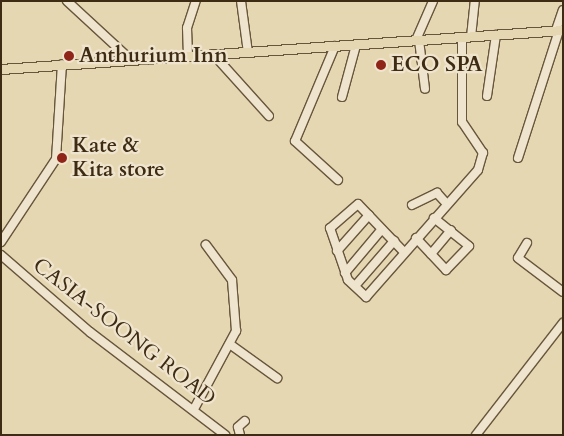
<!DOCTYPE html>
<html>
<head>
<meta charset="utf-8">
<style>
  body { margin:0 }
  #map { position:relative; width:564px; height:436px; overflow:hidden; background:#e6d7b3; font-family:Cardo,serif }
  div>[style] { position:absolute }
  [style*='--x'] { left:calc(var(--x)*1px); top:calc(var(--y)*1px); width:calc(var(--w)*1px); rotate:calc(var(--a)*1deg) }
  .roads { filter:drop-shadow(1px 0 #68563c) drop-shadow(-1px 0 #68563c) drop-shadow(0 1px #68563c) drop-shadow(0 -1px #68563c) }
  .minor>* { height:8px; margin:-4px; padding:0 4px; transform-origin:4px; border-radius:4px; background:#efe5ce }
  .major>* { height:9px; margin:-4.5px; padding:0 4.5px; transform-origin:4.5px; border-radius:4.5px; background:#e6d7b3 }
  .dots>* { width:14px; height:14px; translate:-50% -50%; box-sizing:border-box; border:2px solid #efe5ce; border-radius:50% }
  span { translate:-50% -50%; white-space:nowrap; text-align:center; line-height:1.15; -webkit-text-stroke:4.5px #efe5ce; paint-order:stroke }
  .poi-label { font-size:21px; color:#3e2b14; font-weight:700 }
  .left { translate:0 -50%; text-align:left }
  .street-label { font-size:21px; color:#3e2b14 }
  .frame { position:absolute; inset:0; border:2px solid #3e2b14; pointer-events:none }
</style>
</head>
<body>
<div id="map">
  <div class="roads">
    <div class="minor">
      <i style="--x:67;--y:1;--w:87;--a:42.7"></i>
      <i style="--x:241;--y:1;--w:52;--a:82.3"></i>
      <i style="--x:556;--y:30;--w:21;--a:-71"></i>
      <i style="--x:471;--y:37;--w:36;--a:-84"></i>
      <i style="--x:416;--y:40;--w:43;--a:-66.4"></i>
      <i style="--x:419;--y:40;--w:49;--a:83"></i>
      <i style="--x:335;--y:46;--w:103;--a:112.8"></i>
      <i style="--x:295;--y:141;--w:58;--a:42.2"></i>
      <i style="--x:214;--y:55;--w:82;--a:48"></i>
      <i style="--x:188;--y:56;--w:28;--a:-92"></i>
      <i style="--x:187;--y:28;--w:28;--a:-72"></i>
      <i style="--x:487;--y:96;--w:62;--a:-81.6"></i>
      <i style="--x:342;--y:97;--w:54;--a:-74.9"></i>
      <i style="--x:518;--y:158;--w:134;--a:-72.2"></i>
      <i style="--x:412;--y:205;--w:28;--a:-26"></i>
      <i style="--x:437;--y:193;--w:15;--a:48"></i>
      <i style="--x:416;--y:238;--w:44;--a:46.8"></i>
      <i style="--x:446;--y:270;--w:33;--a:-46"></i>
      <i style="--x:469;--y:246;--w:45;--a:-141.3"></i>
      <i style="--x:1;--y:242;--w:100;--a:-56.5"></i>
      <i style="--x:56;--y:159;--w:95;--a:-86.4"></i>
      <i style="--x:527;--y:243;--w:17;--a:121"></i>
      <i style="--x:518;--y:258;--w:56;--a:37.1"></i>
      <i style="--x:337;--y:251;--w:48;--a:-48.4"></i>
      <i style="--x:404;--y:252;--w:66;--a:-133.8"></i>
      <i style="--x:358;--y:204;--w:37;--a:139"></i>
      <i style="--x:330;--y:228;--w:55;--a:70.9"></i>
      <i style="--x:348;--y:280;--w:25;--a:43"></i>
      <i style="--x:366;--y:297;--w:169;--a:-48.6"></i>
      <i style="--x:478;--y:170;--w:18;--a:-74"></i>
      <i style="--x:483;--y:153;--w:37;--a:-124"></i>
      <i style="--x:462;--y:122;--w:85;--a:-90"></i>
      <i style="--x:431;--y:254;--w:31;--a:-50"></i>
      <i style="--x:1;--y:255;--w:118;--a:40.9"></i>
      <i style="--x:90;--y:332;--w:170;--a:37.3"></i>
      <i style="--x:345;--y:273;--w:57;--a:-49.9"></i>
      <i style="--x:355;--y:286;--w:60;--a:-49.1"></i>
      <i style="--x:231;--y:345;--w:57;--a:35.7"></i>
      <i style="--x:194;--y:409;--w:89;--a:-61.7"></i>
      <i style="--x:236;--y:331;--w:51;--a:-94.5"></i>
      <i style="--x:232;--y:280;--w:44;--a:-126.6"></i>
      <i style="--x:240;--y:435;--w:8;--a:-104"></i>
      <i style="--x:238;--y:427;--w:9;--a:-41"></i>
      <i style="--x:476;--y:435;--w:142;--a:-52.2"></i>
    </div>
    <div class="major">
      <i style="--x:1;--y:69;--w:563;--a:-3.97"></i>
    </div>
  </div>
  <div class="dots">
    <i style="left:69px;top:56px;background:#8f2418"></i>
    <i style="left:381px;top:65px;background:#8f2418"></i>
    <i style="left:62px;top:158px;background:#8f2418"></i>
  </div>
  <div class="poi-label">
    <span class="left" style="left:79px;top:56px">Anthurium Inn</span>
    <span class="left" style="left:391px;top:65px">ECO SPA</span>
    <span class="left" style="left:72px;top:158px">Kate &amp;<br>Kita store</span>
  </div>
  <div class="street-label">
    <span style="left:124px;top:332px;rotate:38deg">CASIA-SOONG ROAD</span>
  </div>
  <div class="frame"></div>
</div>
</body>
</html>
